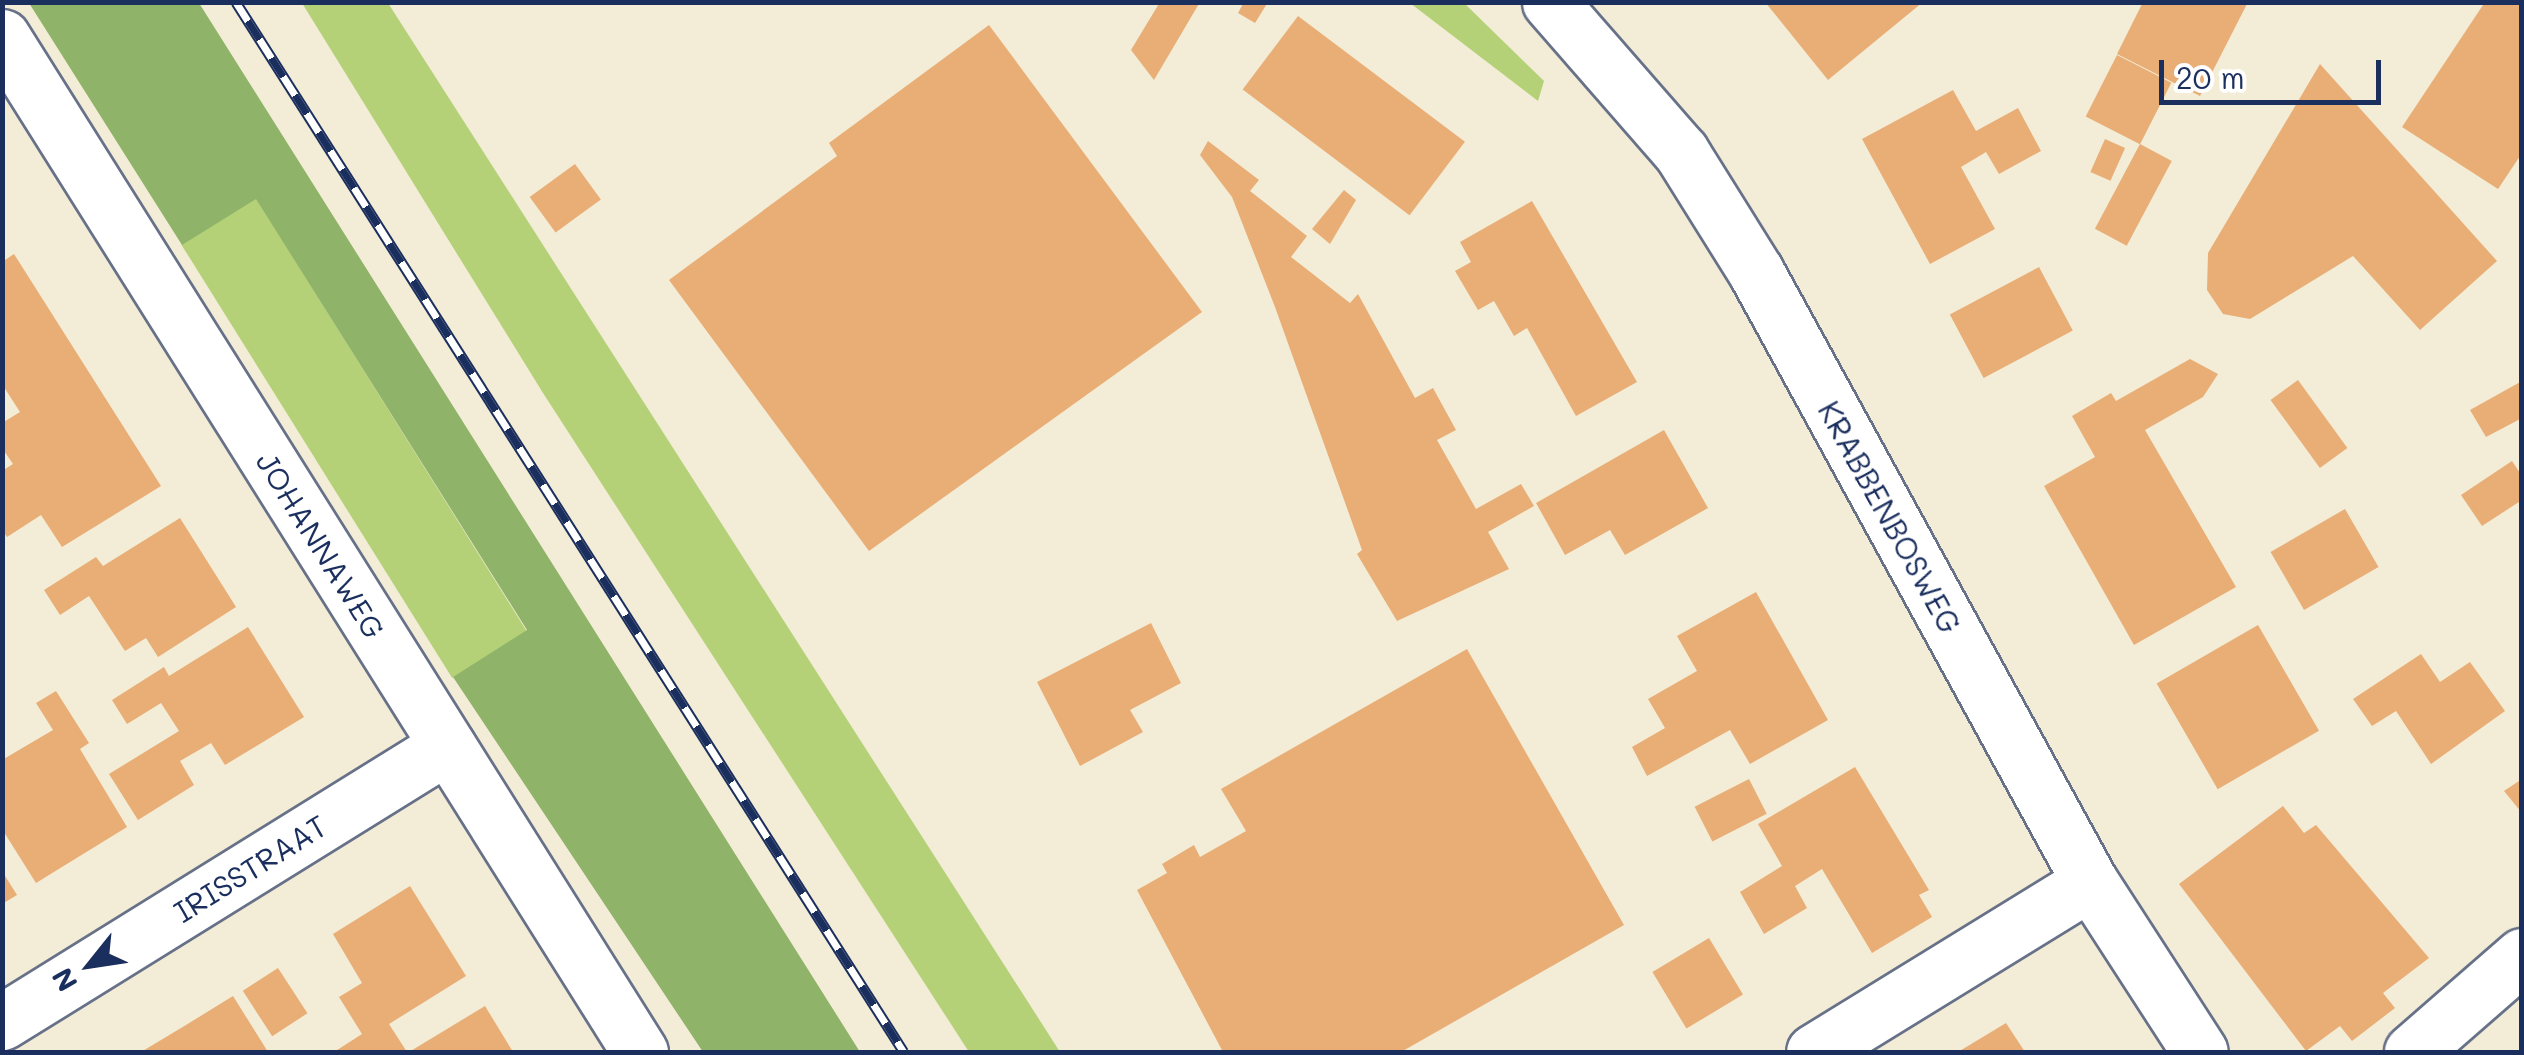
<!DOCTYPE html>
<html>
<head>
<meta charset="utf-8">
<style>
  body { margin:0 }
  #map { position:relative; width:2524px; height:1055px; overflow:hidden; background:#f3ecd6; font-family:Mali,sans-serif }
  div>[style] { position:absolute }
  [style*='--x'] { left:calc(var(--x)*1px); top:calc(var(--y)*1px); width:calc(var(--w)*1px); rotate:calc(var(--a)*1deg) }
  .green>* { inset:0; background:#b4d178; transform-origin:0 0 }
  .forest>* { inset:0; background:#8fb368 }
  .building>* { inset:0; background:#e8ae76; transform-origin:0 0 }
  .roads { filter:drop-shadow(2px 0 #677188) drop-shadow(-2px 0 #677188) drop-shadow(0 2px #677188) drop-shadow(0 -2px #677188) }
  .minor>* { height:55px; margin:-27.5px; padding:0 27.5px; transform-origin:27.5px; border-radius:27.5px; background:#fff }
  .rail>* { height:11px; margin-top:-5.5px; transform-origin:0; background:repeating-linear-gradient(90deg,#fff 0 22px,#1b2f5e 0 44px); box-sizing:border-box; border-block:2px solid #1b2f5e }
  span { translate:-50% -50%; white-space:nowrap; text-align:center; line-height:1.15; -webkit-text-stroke:8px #fff; paint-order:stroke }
  .street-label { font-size:30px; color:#1b2f5e }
  .frame { position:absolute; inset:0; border:5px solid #1b2f5e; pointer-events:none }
  .north { position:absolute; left:40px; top:915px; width:100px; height:100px; -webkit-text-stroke:8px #fff; paint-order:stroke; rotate:240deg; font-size:28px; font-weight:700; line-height:40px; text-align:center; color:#1b2f5e }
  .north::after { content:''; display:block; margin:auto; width:35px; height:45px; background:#1b2f5e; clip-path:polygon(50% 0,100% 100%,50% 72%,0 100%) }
  .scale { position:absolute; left:2159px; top:60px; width:222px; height:45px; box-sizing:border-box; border:5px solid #1b2f5e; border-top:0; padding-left:12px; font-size:30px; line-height:35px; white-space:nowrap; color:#1b2f5e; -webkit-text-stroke:8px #fff; paint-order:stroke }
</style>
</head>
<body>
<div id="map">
  <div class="green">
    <i style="clip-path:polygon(302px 3px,388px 3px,1060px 1052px,969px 1052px,543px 393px)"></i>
    <i style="clip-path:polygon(1410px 3px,1464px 3px,1544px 81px,1538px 101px)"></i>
    <i style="left:256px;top:198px;width:511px;height:88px;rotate:58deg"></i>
  </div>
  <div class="forest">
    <i style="clip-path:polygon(29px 3px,199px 3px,860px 1052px,703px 1052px,453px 677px,527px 630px,256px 199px,182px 245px)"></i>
  </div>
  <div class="building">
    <i style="clip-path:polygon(1160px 2px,1200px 2px,1154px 80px,1131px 50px)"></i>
    <i style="clip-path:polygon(1244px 2px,1268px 2px,1255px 23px,1238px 13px)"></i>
    <i style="clip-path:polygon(1765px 2px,1923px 2px,1828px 80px)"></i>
    <i style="clip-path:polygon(2143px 2px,2248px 2px,2200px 96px,2117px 54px)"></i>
    <i style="clip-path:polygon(2485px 2px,2522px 2px,2522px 153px,2498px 189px,2402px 127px)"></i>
    <i style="left:1298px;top:16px;width:209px;height:92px;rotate:37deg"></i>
    <i style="clip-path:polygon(989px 25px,1202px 312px,869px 551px,669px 280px,837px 156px,829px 143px)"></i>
    <i style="left:2117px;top:55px;width:61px;height:69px;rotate:27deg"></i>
    <i style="clip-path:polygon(2320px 64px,2497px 261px,2420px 330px,2353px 256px,2250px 319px,2223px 314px,2207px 290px,2208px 253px)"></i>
    <i style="clip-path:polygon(1953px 90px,1976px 131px,2018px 108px,2041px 151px,1999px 174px,1986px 152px,1961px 167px,1995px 229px,1930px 264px,1862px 139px)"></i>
    <i style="left:2105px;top:139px;width:22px;height:36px;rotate:24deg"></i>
    <i style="clip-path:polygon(1208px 141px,1259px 180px,1250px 191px,1307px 236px,1291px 257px,1350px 303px,1358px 294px,1415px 398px,1433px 388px,1456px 430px,1437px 440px,1476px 509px,1521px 484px,1534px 506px,1488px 532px,1509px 569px,1397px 621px,1357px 554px,1362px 550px,1275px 307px,1232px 197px,1200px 155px)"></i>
    <i style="left:2140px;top:144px;width:36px;height:96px;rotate:28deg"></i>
    <i style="left:575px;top:164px;width:44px;height:56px;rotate:54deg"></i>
    <i style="clip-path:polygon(1344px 190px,1356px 200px,1330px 244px,1312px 229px)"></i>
    <i style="clip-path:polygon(1532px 201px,1637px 382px,1576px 416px,1527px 328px,1514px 336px,1494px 301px,1478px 310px,1455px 271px,1471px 262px,1460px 242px)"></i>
    <i style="clip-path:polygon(14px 254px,161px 486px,62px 547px,41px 515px,7px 537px,2px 530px,2px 471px,13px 464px,2px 448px,2px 423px,20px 412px,2px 384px,2px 262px)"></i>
    <i style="left:2039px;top:267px;width:72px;height:101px;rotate:62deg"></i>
    <i style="clip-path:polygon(2190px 359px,2218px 374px,2203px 397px,2145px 430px,2236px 587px,2134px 645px,2044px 486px,2095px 457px,2072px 416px,2111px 393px,2116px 401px)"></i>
    <i style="left:2298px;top:380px;width:84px;height:34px;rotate:54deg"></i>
    <i style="clip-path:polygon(2522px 381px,2522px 418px,2486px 437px,2470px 410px)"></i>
    <i style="clip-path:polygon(1664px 430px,1708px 508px,1625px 555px,1610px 530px,1565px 555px,1536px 503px)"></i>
    <i style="clip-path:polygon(2512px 461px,2522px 476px,2522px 500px,2482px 526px,2461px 495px)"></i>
    <i style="left:2345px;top:509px;width:67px;height:86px;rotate:60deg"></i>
    <i style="clip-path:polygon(180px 518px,236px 607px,158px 657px,146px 638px,125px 651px,89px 596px,60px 615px,44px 590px,96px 557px,103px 566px)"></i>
    <i style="clip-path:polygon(1756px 592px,1828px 720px,1750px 764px,1730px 730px,1647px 776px,1632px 747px,1665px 728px,1648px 699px,1697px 671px,1677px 636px)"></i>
    <i style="clip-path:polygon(1151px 623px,1181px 683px,1130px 710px,1143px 732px,1080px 766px,1037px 682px)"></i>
    <i style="left:2258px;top:625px;width:122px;height:117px;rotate:60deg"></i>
    <i style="clip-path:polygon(248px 627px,304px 717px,225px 765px,211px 743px,180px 761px,194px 785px,138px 820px,109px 774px,179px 731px,161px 703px,127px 724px,112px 700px,164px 667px,169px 676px)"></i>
    <i style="clip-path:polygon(1467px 649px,1624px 925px,1401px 1052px,1223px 1052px,1137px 890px,1167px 873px,1162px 864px,1194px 845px,1200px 857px,1246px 831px,1221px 789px)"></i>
    <i style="clip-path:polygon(2421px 654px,2440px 682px,2470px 662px,2505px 711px,2431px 764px,2396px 711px,2372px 726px,2353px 699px)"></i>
    <i style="clip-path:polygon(56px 691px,89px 743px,80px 749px,127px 827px,36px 883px,2px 829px,2px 760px,53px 730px,36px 703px)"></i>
    <i style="clip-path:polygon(1855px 767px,1929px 890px,1919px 895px,1932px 917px,1872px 953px,1822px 869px,1795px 886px,1807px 908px,1764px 934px,1740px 892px,1782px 866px,1758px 824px)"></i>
    <i style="left:1749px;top:779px;width:39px;height:61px;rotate:63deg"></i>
    <i style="clip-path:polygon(2522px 779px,2522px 813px,2504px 791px)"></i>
    <i style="clip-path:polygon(2283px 806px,2304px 833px,2316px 825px,2429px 958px,2383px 993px,2395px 1008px,2352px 1041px,2340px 1026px,2306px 1051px,2179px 884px)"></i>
    <i style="clip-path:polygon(2px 871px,17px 895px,2px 904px)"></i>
    <i style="clip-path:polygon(410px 886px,466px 976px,389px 1024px,407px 1052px,334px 1052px,362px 1034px,339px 997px,362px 983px,333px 934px)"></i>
    <i style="left:1709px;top:938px;width:66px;height:66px;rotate:59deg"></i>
    <i style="left:278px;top:968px;width:54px;height:42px;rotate:57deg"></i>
    <i style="clip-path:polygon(233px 996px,268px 1052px,141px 1052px,186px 1025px)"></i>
    <i style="clip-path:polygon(485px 1006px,513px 1052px,409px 1052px)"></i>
    <i style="clip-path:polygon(2006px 1023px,2025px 1052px,1958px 1052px)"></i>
  </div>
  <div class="roads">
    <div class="minor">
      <i style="--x:1550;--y:2;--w:199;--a:48.9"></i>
      <i style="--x:1681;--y:152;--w:142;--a:58"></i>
      <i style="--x:1756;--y:272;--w:695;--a:61.3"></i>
      <i style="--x:2090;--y:882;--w:202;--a:57.1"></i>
      <i style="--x:2;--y:37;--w:1199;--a:57.85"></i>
      <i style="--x:2;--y:1022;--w:524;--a:-31.81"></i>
      <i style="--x:1814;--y:1052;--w:324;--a:-31.6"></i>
      <i style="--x:2412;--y:1052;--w:146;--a:-41.1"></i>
    </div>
  </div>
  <div class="rail">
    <i style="--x:236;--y:2;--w:1244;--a:57.54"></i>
  </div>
  <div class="street-label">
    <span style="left:1890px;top:517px;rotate:61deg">KRABBENBOSWEG</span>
    <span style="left:321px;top:545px;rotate:58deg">JOHANNAWEG</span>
    <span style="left:250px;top:868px;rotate:-32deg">IRISSTRAAT</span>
  </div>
  <div class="frame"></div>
  <div class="north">N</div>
  <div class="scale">20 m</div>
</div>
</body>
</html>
